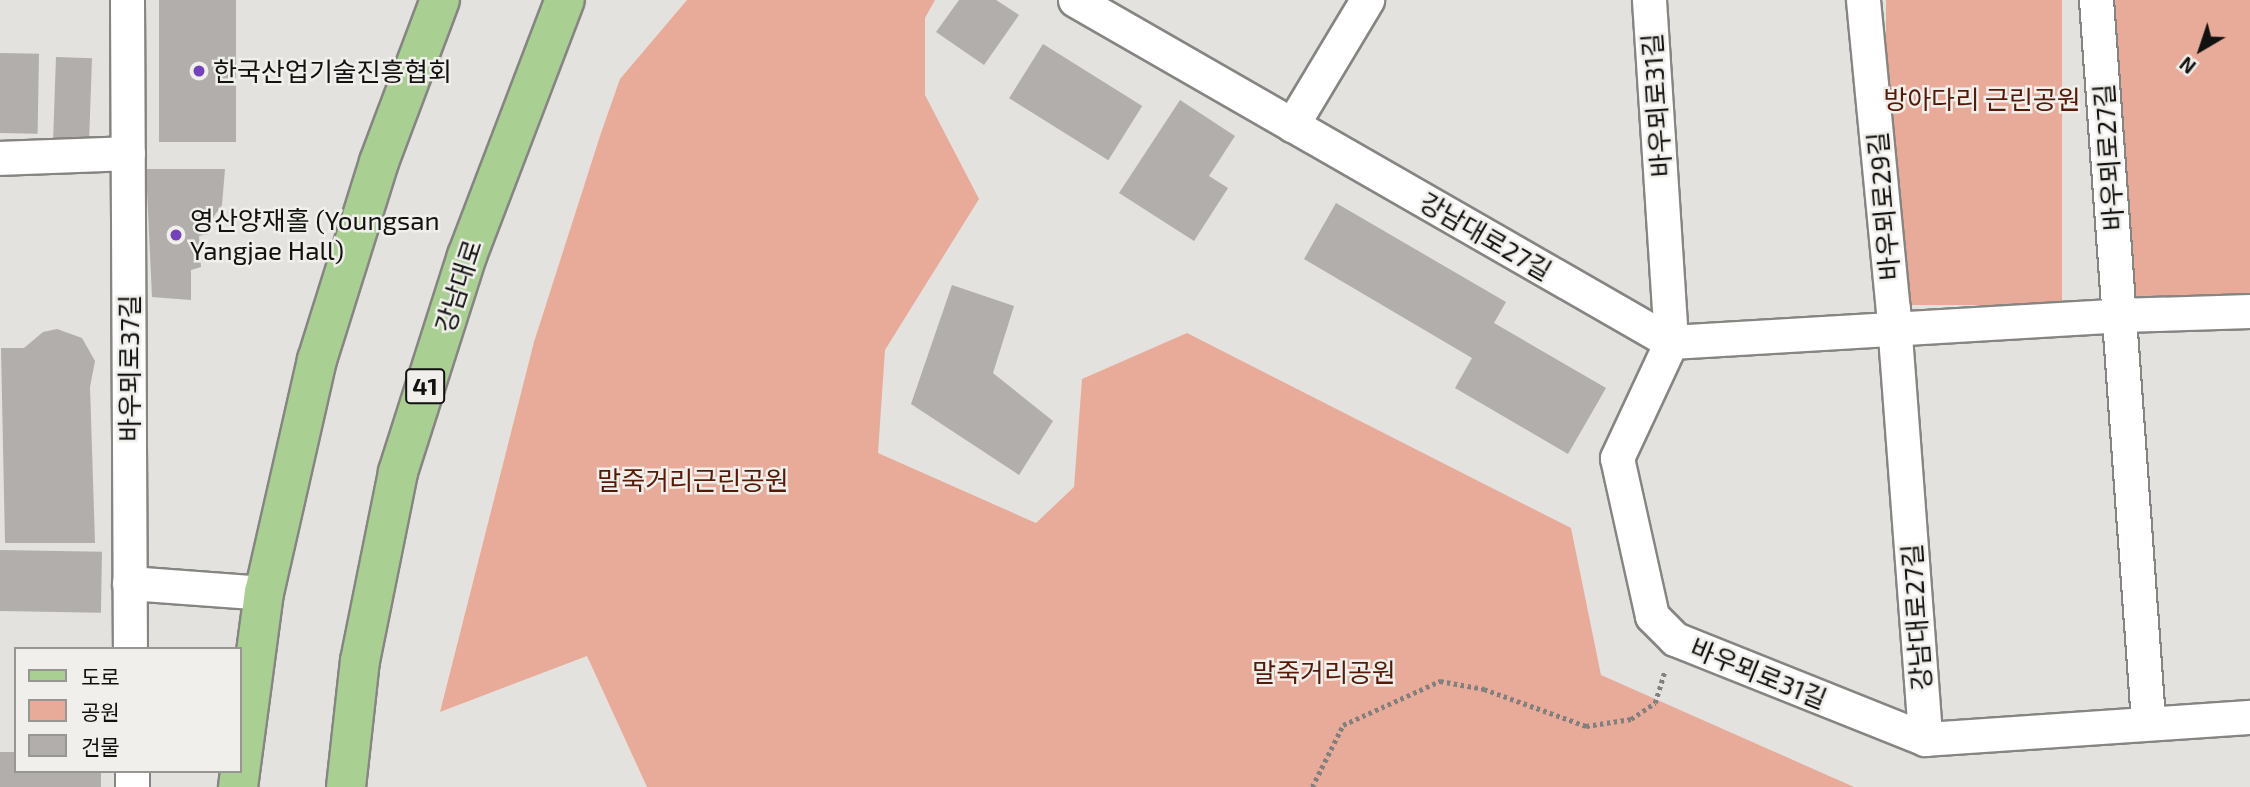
<!DOCTYPE html>
<html>
<head>
<meta charset="utf-8">
<style>
  body { margin:0 }
  #map { position:relative; width:2250px; height:787px; overflow:hidden; background:#e3e2de; font-family:"Exo 2","Noto Sans KR",sans-serif }
  div>[style] { position:absolute }
  [style*='--x'] { left:calc(var(--x)*1px); top:calc(var(--y)*1px); width:calc(var(--w)*1px); rotate:calc(var(--a)*1deg) }
  .green>* { inset:0; background:#e9ab99; transform-origin:0 0 }
  .building>* { inset:0; background:#b1aeab; transform-origin:0 0 }
  .path>* { height:4.5px; margin-top:-2.25px; transform-origin:0; background:repeating-linear-gradient(90deg,#81807e 0 3.5px,transparent 0 7px) }
  .roads { filter:drop-shadow(2px 0 #868582) drop-shadow(-2px 0 #868582) drop-shadow(0 2px #868582) drop-shadow(0 -2px #868582) }
  .minor>* { height:33px; margin:-16.5px; padding:0 16.5px; transform-origin:16.5px; border-radius:16.5px; background:#fff }
  .major>* { height:38px; margin:-19px; padding:0 19px; transform-origin:19px; border-radius:19px; background:#a9d092 }
  .dots>* { width:19px; height:19px; translate:-50% -50%; box-sizing:border-box; border:4px solid #f0efeb; border-radius:50% }
  span { translate:-50% -50%; white-space:nowrap; text-align:center; line-height:1.15; -webkit-text-stroke:5px #f0efeb; paint-order:stroke }
  .shield-label span { padding:2px 5px; background:#f0efeb; border:2px solid; border-radius:5px; -webkit-text-stroke-width:0 }
  .shield-label { font-size:24px; color:#111110; font-weight:700 }
  .poi-label { font-size:26px; color:#111110 }
  .left { translate:0 -50%; text-align:left }
  .park-label { font-size:26px; color:#551906 }
  .street-label { font-size:26px; color:#111110 }
  .legend { position:absolute; left:14px; top:647px; width:228px; height:126px; box-sizing:border-box; background:#f0efeb; border:2px solid #979693; margin:0; padding:9px 12px; list-style:none; font-size:21px; color:#111110 }
  .legend li { display:flex; align-items:center; gap:14px; height:35px }
  .legend b { width:35px; border:2px solid #979693 }
  .north { position:absolute; left:2166px; top:14px; width:70px; height:70px; -webkit-text-stroke:5px #f0efeb; paint-order:stroke; rotate:219deg; font-size:19px; font-weight:700; line-height:28px; text-align:center; color:#111110 }
  .north::after { content:''; display:block; margin:auto; width:24px; height:32px; background:#111110; clip-path:polygon(50% 0,100% 100%,50% 72%,0 100%) }
</style>
</head>
<body>
<div id="map">
  <div class="green">
    <i style="clip-path:polygon(687px 0,935px 0,925px 18px,925px 95px,979px 199px,885px 350px,878px 453px,1036px 523px,1074px 487px,1082px 379px,1187px 333px,1571px 528px,1601px 675px,1854px 787px,647px 787px,587px 656px,440px 712px,534px 342px,601px 133px,620px 79px)"></i>
    <i style="left:1886px;top:0;width:176px;height:305px"></i>
    <i style="clip-path:polygon(2111px 0,2250px 0,2250px 297px,2132px 303px)"></i>
  </div>
  <div class="building">
    <i style="left:159px;top:0;width:77px;height:142px"></i>
    <i style="clip-path:polygon(959px 0,996px 0,1019px 15px,984px 65px,936px 32px)"></i>
    <i style="left:1043px;top:44px;width:117px;height:64px;rotate:32deg"></i>
    <i style="left:0;top:53px;width:39px;height:80px;rotate:1deg"></i>
    <i style="left:56px;top:57px;width:36px;height:82px;rotate:2deg"></i>
    <i style="clip-path:polygon(1180px 100px,1235px 136px,1209px 176px,1228px 188px,1194px 241px,1119px 193px)"></i>
    <i style="clip-path:polygon(146px 169px,225px 169px,222px 205px,210px 222px,208px 234px,199px 236px,201px 267px,191px 270px,191px 300px,152px 297px)"></i>
    <i style="clip-path:polygon(1336px 203px,1506px 302px,1494px 323px,1606px 388px,1568px 454px,1455px 388px,1472px 358px,1304px 259px)"></i>
    <i style="clip-path:polygon(952px 285px,1014px 306px,993px 373px,1053px 421px,1019px 475px,911px 404px)"></i>
    <i style="clip-path:polygon(57px 329px,82px 338px,95px 361px,90px 387px,95px 543px,5px 543px,1px 348px,24px 348px,43px 332px)"></i>
    <i style="left:0;top:550px;width:102px;height:61px;rotate:1deg"></i>
    <i style="clip-path:polygon(0 752px,16px 752px,16px 771px,101px 771px,101px 787px,0 787px)"></i>
  </div>
  <div class="path">
    <i style="--x:1312;--y:787;--w:69;--a:-63.4"></i>
    <i style="--x:1343;--y:725;--w:107;--a:-24.4"></i>
    <i style="--x:1440;--y:681;--w:45;--a:10.3"></i>
    <i style="--x:1484;--y:689;--w:109;--a:19.9"></i>
    <i style="--x:1586;--y:726;--w:46;--a:-8.8"></i>
    <i style="--x:1631;--y:719;--w:29;--a:-34"></i>
    <i style="--x:1655;--y:703;--w:34;--a:-73"></i>
  </div>
  <div class="roads">
    <div class="minor">
      <i style="--x:127;--y:0;--w:649;--a:89.74"></i>
      <i style="--x:1075;--y:0;--w:687;--a:29.85"></i>
      <i style="--x:1671;--y:342;--w:449;--a:-3.4"></i>
      <i style="--x:2119;--y:315;--w:131;--a:-1.7"></i>
      <i style="--x:1649;--y:0;--w:343;--a:86.3"></i>
      <i style="--x:1671;--y:342;--w:128;--a:115"></i>
      <i style="--x:1617;--y:458;--w:162;--a:77.5"></i>
      <i style="--x:1652;--y:616;--w:33;--a:45"></i>
      <i style="--x:1675;--y:639;--w:269;--a:21.8"></i>
      <i style="--x:1925;--y:739;--w:326;--a:-3.9"></i>
      <i style="--x:1863;--y:0;--w:310;--a:84.5"></i>
      <i style="--x:1893;--y:309;--w:431;--a:85.7"></i>
      <i style="--x:2096;--y:0;--w:722;--a:85.87"></i>
      <i style="--x:1292;--y:125;--w:146;--a:-59"></i>
      <i style="--x:0;--y:158;--w:128;--a:-2.2"></i>
      <i style="--x:129;--y:583;--w:135;--a:4.2"></i>
      <i style="--x:132;--y:771;--w:16;--a:90"></i>
    </div>
    <div class="major">
      <i style="--x:238;--y:787;--w:196;--a:-82.4"></i>
      <i style="--x:264;--y:593;--w:239;--a:-77.2"></i>
      <i style="--x:317;--y:360;--w:207;--a:-72.6"></i>
      <i style="--x:379;--y:162;--w:173;--a:-69.4"></i>
      <i style="--x:346;--y:787;--w:127;--a:-83.7"></i>
      <i style="--x:360;--y:661;--w:193;--a:-78.6"></i>
      <i style="--x:398;--y:472;--w:227;--a:-72.3"></i>
      <i style="--x:467;--y:256;--w:274;--a:-69.1"></i>
    </div>
  </div>
  <div class="dots">
    <i style="left:199px;top:71px;background:#7443bb"></i>
    <i style="left:176px;top:235px;background:#7443bb"></i>
  </div>
  <div class="shield-label">
    <span style="left:425px;top:386px">41</span>
  </div>
  <div class="poi-label">
    <span class="left" style="left:213px;top:71px">한국산업기술진흥협회</span>
    <span class="left" style="left:190px;top:235px">영산양재홀 (Youngsan<br>Yangjae Hall)</span>
  </div>
  <div class="park-label">
    <span style="left:1982px;top:99px">방아다리 근린공원</span>
    <span style="left:693px;top:480px">말죽거리근린공원</span>
    <span style="left:1324px;top:672px">말죽거리공원</span>
  </div>
  <div class="street-label">
    <span style="left:1656px;top:105px;rotate:-94deg">바우뫼로31길</span>
    <span style="left:2108px;top:157px;rotate:-94deg">바우뫼로27길</span>
    <span style="left:1883px;top:206px;rotate:-95deg">바우뫼로29길</span>
    <span style="left:1486px;top:236px;rotate:30deg">강남대로27길</span>
    <span style="left:458px;top:286px;rotate:-72deg">강남대로</span>
    <span style="left:129px;top:368px;rotate:-90deg">바우뫼로37길</span>
    <span style="left:1916px;top:617px;rotate:-94deg">강남대로27길</span>
    <span style="left:1759px;top:673px;rotate:22deg">바우뫼로31길</span>
  </div>
  <ul class="legend">
  <li><b style="height:9px;background:#a9d092"></b>도로</li>
  <li><b style="height:19px;background:#e9ab99"></b>공원</li>
  <li><b style="height:19px;background:#b1aeab"></b>건물</li>
  </ul>
  <div class="north">N</div>
</div>
</body>
</html>
